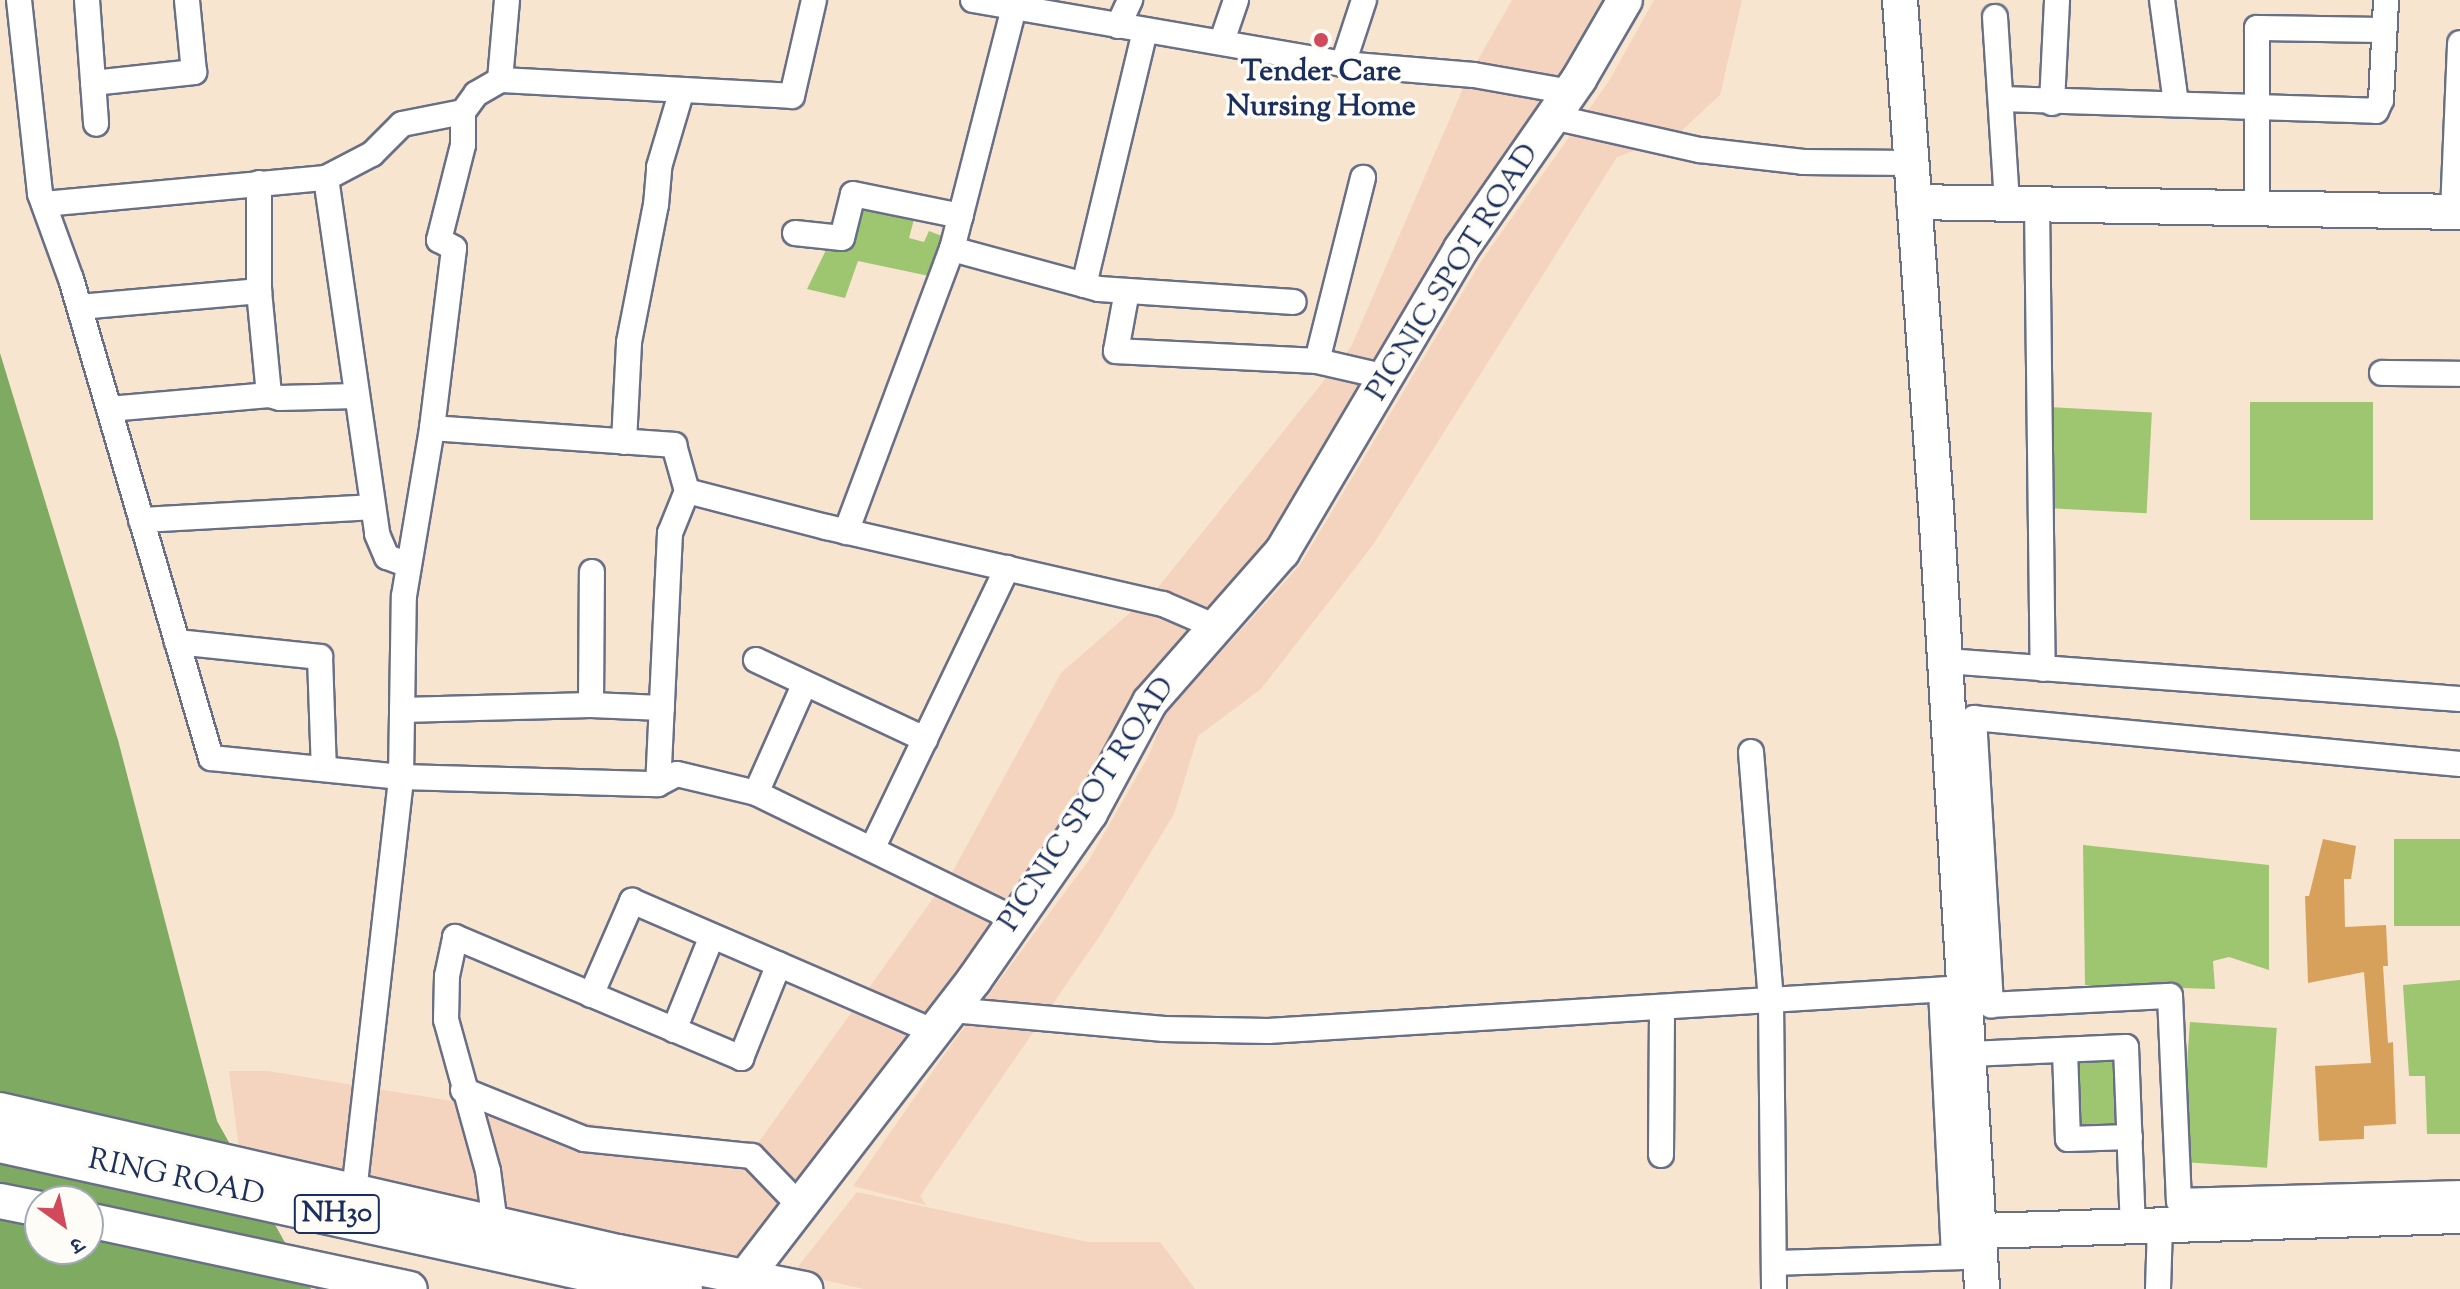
<!DOCTYPE html>
<html>
<head>
<meta charset="utf-8">
<style>
  body { margin:0 }
  #map { position:relative; width:2460px; height:1289px; overflow:hidden; background:#f7e5cf; font-family:"Sorts Mill Goudy","Noto Serif Devanagari",serif }
  div>[style] { position:absolute }
  [style*='--x'] { left:calc(var(--x)*1px); top:calc(var(--y)*1px); width:calc(var(--w)*1px); rotate:calc(var(--a)*1deg) }
  .built>* { inset:0; background:#f4d4bf }
  .green>* { inset:0; background:#9ec570; transform-origin:0 0 }
  .forest>* { inset:0; background:#7eaa62 }
  .building>* { inset:0; background:#d7a15c }
  .roads { filter:drop-shadow(2px 0 #686f86) drop-shadow(-2px 0 #686f86) drop-shadow(0 2px #686f86) drop-shadow(0 -2px #686f86) }
  .street>* { height:24px; margin:-12px; padding:0 12px; transform-origin:12px; border-radius:12px; background:#fff }
  .secondary>* { height:34px; margin:-17px; padding:0 17px; transform-origin:17px; border-radius:17px; background:#fff }
  .highway>* { height:44px; margin:-22px; padding:0 22px; transform-origin:22px; border-radius:22px; background:#fff }
  .dots>* { width:22px; height:22px; translate:-50% -50%; box-sizing:border-box; border:4px solid #fdfcf7; border-radius:50% }
  span { translate:-50% -50%; white-space:nowrap; text-align:center; line-height:1.15; -webkit-text-stroke:7px #fdfcf7; paint-order:stroke }
  .shield-label span { padding:2px 6px; background:#fdfcf7; border:2px solid; border-radius:6px; -webkit-text-stroke-width:0 }
  .shield-label { font-size:28px; color:#1b2f5e; font-weight:700 }
  .poi-label { font-size:30px; color:#1b2f5e; font-weight:700 }
  .street-label { font-size:30px; color:#1b2f5e }
  .north { position:absolute; left:24px; top:1185px; width:80px; height:80px; box-sizing:border-box; background:#fdfcf7; border:2px solid #a3aaba; border-radius:50%; rotate:147deg; font-size:22px; font-weight:700; line-height:32px; text-align:center; color:#1b2f5e }
  .north::after { content:''; display:block; margin:auto; width:28px; height:36px; background:#d1495b; clip-path:polygon(50% 0,100% 100%,50% 72%,0 100%) }
</style>
</head>
<body>
<div id="map">
  <div class="built">
    <i style="clip-path:polygon(1512px 0,1618px 0,1357px 422px,1085px 812px,758px 1258px,626px 1242px,240px 1156px,229px 1071px,268px 1071px,753px 1150px,954px 869px,1061px 673px,1156px 590px,1351px 347px,1467px 79px)"></i>
    <i style="clip-path:polygon(1654px 0,1742px 0,1720px 95px,1677px 135px,1617px 157px,1373px 545px,1261px 689px,1198px 736px,1174px 814px,1101px 934px,920px 1196px,926px 1205px,853px 1186px,949px 1048px,1089px 860px,1149px 755px,1165px 714px,1300px 565px,1482px 260px,1609px 81px)"></i>
    <i style="clip-path:polygon(857px 1192px,1088px 1242px,1160px 1242px,1195px 1289px,864px 1289px,793px 1273px)"></i>
  </div>
  <div class="green">
    <i style="clip-path:polygon(857px 207px,915px 216px,909px 238px,924px 242px,929px 231px,942px 236px,929px 276px,858px 261px,845px 298px,807px 289px,828px 246px,849px 249px)"></i>
    <i style="left:2250px;top:402px;width:123px;height:118px"></i>
    <i style="left:2048px;top:407px;width:104px;height:101px;rotate:3deg"></i>
    <i style="left:2460px;top:839px;width:87px;height:66px;rotate:90deg"></i>
    <i style="clip-path:polygon(2083px 845px,2269px 865px,2269px 970px,2229px 957px,2213px 961px,2215px 989px,2085px 985px)"></i>
    <i style="clip-path:polygon(2460px 980px,2460px 1134px,2427px 1134px,2425px 1076px,2409px 1076px,2403px 985px)"></i>
    <i style="left:2190px;top:1022px;width:87px;height:140px;rotate:4deg"></i>
    <i style="left:2122px;top:1054px;width:76px;height:50px;rotate:88deg"></i>
  </div>
  <div class="forest">
    <i style="clip-path:polygon(evenodd,0 353px,118px 740px,217px 1121px,311px 1289px,0 1289px,0 353px,40px 1201px,88px 1201px,88px 1249px,40px 1249px,40px 1201px)"></i>
  </div>
  <div class="building">
    <i style="clip-path:polygon(2323px 839px,2356px 846px,2351px 879px,2344px 879px,2345px 927px,2386px 925px,2388px 966px,2383px 966px,2388px 1043px,2393px 1042px,2396px 1124px,2364px 1126px,2364px 1139px,2319px 1141px,2315px 1066px,2371px 1063px,2364px 972px,2308px 983px,2305px 896px,2309px 896px)"></i>
  </div>
  <div class="roads">
    <div class="street">
      <i style="--x:19;--y:0;--w:195;--a:83.8"></i>
      <i style="--x:40;--y:194;--w:90;--a:70"></i>
      <i style="--x:71;--y:279;--w:499;--a:73.7"></i>
      <i style="--x:211;--y:758;--w:191;--a:5.7"></i>
      <i style="--x:401;--y:777;--w:257;--a:1.6"></i>
      <i style="--x:658;--y:784;--w:21;--a:-28"></i>
      <i style="--x:677;--y:774;--w:81;--a:13.5"></i>
      <i style="--x:756;--y:793;--w:289;--a:26"></i>
      <i style="--x:87;--y:0;--w:124;--a:85.8"></i>
      <i style="--x:973;--y:0;--w:375;--a:9.8"></i>
      <i style="--x:1343;--y:64;--w:131;--a:4.8"></i>
      <i style="--x:1474;--y:75;--w:97;--a:10"></i>
      <i style="--x:2162;--y:0;--w:105;--a:82.3"></i>
      <i style="--x:1995;--y:17;--w:187;--a:86.3"></i>
      <i style="--x:1118;--y:26;--w:29;--a:-65"></i>
      <i style="--x:1222;--y:41;--w:43;--a:-71.1"></i>
      <i style="--x:1343;--y:64;--w:67;--a:-71.8"></i>
      <i style="--x:500;--y:80;--w:80;--a:-85"></i>
      <i style="--x:93;--y:83;--w:102;--a:-6.2"></i>
      <i style="--x:194;--y:72;--w:72;--a:-95.6"></i>
      <i style="--x:2001;--y:99;--w:375;--a:1.8"></i>
      <i style="--x:2376;--y:111;--w:12;--a:-66"></i>
      <i style="--x:2381;--y:100;--w:100;--a:-87.1"></i>
      <i style="--x:2052;--y:103;--w:103;--a:-87.2"></i>
      <i style="--x:1553;--y:117;--w:151;--a:12.7"></i>
      <i style="--x:1700;--y:150;--w:104;--a:6.6"></i>
      <i style="--x:1803;--y:162;--w:108;--a:0.5"></i>
      <i style="--x:326;--y:178;--w:360;--a:81.8"></i>
      <i style="--x:377;--y:534;--w:25;--a:67"></i>
      <i style="--x:387;--y:557;--w:23;--a:20"></i>
      <i style="--x:259;--y:183;--w:108;--a:90"></i>
      <i style="--x:259;--y:291;--w:104;--a:84.5"></i>
      <i style="--x:269;--y:395;--w:11;--a:15"></i>
      <i style="--x:280;--y:398;--w:76;--a:-1.5"></i>
      <i style="--x:44;--y:204;--w:283;--a:-5.3"></i>
      <i style="--x:326;--y:178;--w:52;--a:-27.6"></i>
      <i style="--x:372;--y:154;--w:42;--a:-45"></i>
      <i style="--x:402;--y:124;--w:62;--a:-11.1"></i>
      <i style="--x:463;--y:112;--w:22;--a:-54"></i>
      <i style="--x:476;--y:94;--w:28;--a:-30"></i>
      <i style="--x:500;--y:80;--w:292;--a:3.1"></i>
      <i style="--x:792;--y:96;--w:98;--a:-77.1"></i>
      <i style="--x:2037;--y:204;--w:465;--a:89.3"></i>
      <i style="--x:2257;--y:208;--w:180;--a:-90"></i>
      <i style="--x:2257;--y:28;--w:127;--a:0.9"></i>
      <i style="--x:2453;--y:212;--w:169;--a:-87.6"></i>
      <i style="--x:795;--y:233;--w:47;--a:6.1"></i>
      <i style="--x:842;--y:238;--w:45;--a:-76"></i>
      <i style="--x:853;--y:194;--w:110;--a:11.5"></i>
      <i style="--x:952;--y:249;--w:152;--a:15.2"></i>
      <i style="--x:1099;--y:289;--w:195;--a:3.8"></i>
      <i style="--x:1084;--y:285;--w:262;--a:-76.5"></i>
      <i style="--x:1127;--y:291;--w:61;--a:100.4"></i>
      <i style="--x:1116;--y:351;--w:201;--a:2.8"></i>
      <i style="--x:1317;--y:361;--w:189;--a:-75.9"></i>
      <i style="--x:80;--y:307;--w:180;--a:-5.1"></i>
      <i style="--x:1317;--y:361;--w:72;--a:12.9"></i>
      <i style="--x:2382;--y:373;--w:78;--a:0.7"></i>
      <i style="--x:109;--y:409;--w:161;--a:-5"></i>
      <i style="--x:432;--y:428;--w:243;--a:4"></i>
      <i style="--x:674;--y:445;--w:48;--a:74.2"></i>
      <i style="--x:687;--y:491;--w:45;--a:112"></i>
      <i style="--x:670;--y:533;--w:251;--a:92.7"></i>
      <i style="--x:624;--y:442;--w:100;--a:-87.1"></i>
      <i style="--x:629;--y:342;--w:140;--a:-78.9"></i>
      <i style="--x:656;--y:205;--w:38;--a:-85"></i>
      <i style="--x:659;--y:167;--w:80;--a:-73.4"></i>
      <i style="--x:687;--y:491;--w:144;--a:14.5"></i>
      <i style="--x:826;--y:527;--w:346;--a:12.9"></i>
      <i style="--x:1163;--y:604;--w:56;--a:23.3"></i>
      <i style="--x:141;--y:520;--w:231;--a:-3.2"></i>
      <i style="--x:846;--y:532;--w:302;--a:-69.5"></i>
      <i style="--x:952;--y:249;--w:249;--a:-75.6"></i>
      <i style="--x:177;--y:642;--w:144;--a:6"></i>
      <i style="--x:320;--y:657;--w:112;--a:88"></i>
      <i style="--x:756;--y:660;--w:187;--a:25.1"></i>
      <i style="--x:1946;--y:661;--w:515;--a:4.23"></i>
      <i style="--x:591;--y:705;--w:71;--a:2.4"></i>
      <i style="--x:402;--y:710;--w:189;--a:-1.5"></i>
      <i style="--x:591;--y:705;--w:133;--a:-89.6"></i>
      <i style="--x:1751;--y:752;--w:250;--a:85.4"></i>
      <i style="--x:1771;--y:1001;--w:288;--a:89.4"></i>
      <i style="--x:2460;--y:764;--w:488;--a:-174.6"></i>
      <i style="--x:1974;--y:718;--w:288;--a:86.6"></i>
      <i style="--x:1991;--y:1005;--w:179;--a:-2.9"></i>
      <i style="--x:2170;--y:996;--w:205;--a:87.5"></i>
      <i style="--x:2179;--y:1201;--w:281;--a:-1.6"></i>
      <i style="--x:756;--y:793;--w:120;--a:-66"></i>
      <i style="--x:872;--y:849;--w:312;--a:-64.3"></i>
      <i style="--x:1941;--y:990;--w:267;--a:87.2"></i>
      <i style="--x:591;--y:995;--w:103;--a:-66.4"></i>
      <i style="--x:632;--y:901;--w:330;--a:23.4"></i>
      <i style="--x:952;--y:1010;--w:213;--a:5.1"></i>
      <i style="--x:1164;--y:1029;--w:104;--a:1.1"></i>
      <i style="--x:1268;--y:1031;--w:699;--a:-3.53"></i>
      <i style="--x:674;--y:1030;--w:101;--a:-68"></i>
      <i style="--x:2065;--y:1050;--w:89;--a:88.1"></i>
      <i style="--x:2068;--y:1139;--w:62;--a:-1.8"></i>
      <i style="--x:1970;--y:1054;--w:156;--a:-2.6"></i>
      <i style="--x:2126;--y:1047;--w:179;--a:87.8"></i>
      <i style="--x:463;--y:1090;--w:131;--a:22"></i>
      <i style="--x:584;--y:1139;--w:169;--a:5.8"></i>
      <i style="--x:752;--y:1156;--w:71;--a:46.1"></i>
      <i style="--x:1661;--y:1155;--w:147;--a:-89.6"></i>
      <i style="--x:354;--y:1192;--w:418;--a:-83.5"></i>
      <i style="--x:401;--y:777;--w:181;--a:-89.1"></i>
      <i style="--x:404;--y:596;--w:170;--a:-80.5"></i>
      <i style="--x:432;--y:428;--w:181;--a:-83"></i>
      <i style="--x:454;--y:248;--w:17;--a:-152"></i>
      <i style="--x:439;--y:240;--w:98;--a:-75.8"></i>
      <i style="--x:463;--y:145;--w:33;--a:-90"></i>
      <i style="--x:495;--y:1224;--w:53;--a:-97.5"></i>
      <i style="--x:488;--y:1171;--w:157;--a:-105.5"></i>
      <i style="--x:446;--y:1020;--w:44;--a:-88.7"></i>
      <i style="--x:447;--y:976;--w:40;--a:-78"></i>
      <i style="--x:455;--y:937;--w:311;--a:22.9"></i>
      <i style="--x:741;--y:1058;--w:101;--a:-68"></i>
      <i style="--x:1774;--y:1263;--w:194;--a:-1.8"></i>
      <i style="--x:2158;--y:1289;--w:63;--a:-88.2"></i>
    </div>
    <div class="secondary">
      <i style="--x:1900;--y:0;--w:508;--a:85.94"></i>
      <i style="--x:1936;--y:507;--w:783;--a:86.63"></i>
      <i style="--x:1914;--y:202;--w:546;--a:1.05"></i>
      <i style="--x:0;--y:1110;--w:634;--a:12.94"></i>
      <i style="--x:618;--y:1252;--w:191;--a:11.2"></i>
      <i style="--x:0;--y:1201;--w:41;--a:11.3"></i>
      <i style="--x:88;--y:1220;--w:329;--a:12.1"></i>
      <i style="--x:1981;--y:1231;--w:479;--a:-1.8"></i>
      <i style="--x:736;--y:1289;--w:390;--a:-52.4"></i>
      <i style="--x:974;--y:980;--w:203;--a:-55.2"></i>
      <i style="--x:1090;--y:813;--w:126;--a:-61.6"></i>
      <i style="--x:1150;--y:702;--w:200;--a:-48.7"></i>
      <i style="--x:1282;--y:552;--w:352;--a:-59.4"></i>
      <i style="--x:1461;--y:249;--w:207;--a:-55.2"></i>
      <i style="--x:1579;--y:79;--w:91;--a:-59.8"></i>
    </div>
    <div class="highway">
      <i style="--x:0;--y:1140;--w:696;--a:12.36"></i>
    </div>
  </div>
  <div class="dots">
    <i style="left:1321px;top:40px;background:#d1495b"></i>
  </div>
  <div class="shield-label">
    <span style="left:337px;top:1214px">NH30</span>
  </div>
  <div class="poi-label">
    <span style="left:1321px;top:90px">Tender Care<br>Nursing Home</span>
  </div>
  <div class="street-label">
    <span style="left:1454px;top:273px;rotate:-58deg">PICNIC SPOT ROAD</span>
    <span style="left:1088px;top:805px;rotate:-57deg">PICNIC SPOT ROAD</span>
    <span style="left:176px;top:1179px;rotate:12deg">RING ROAD</span>
  </div>
  <div class="north">उ</div>
</div>
</body>
</html>
